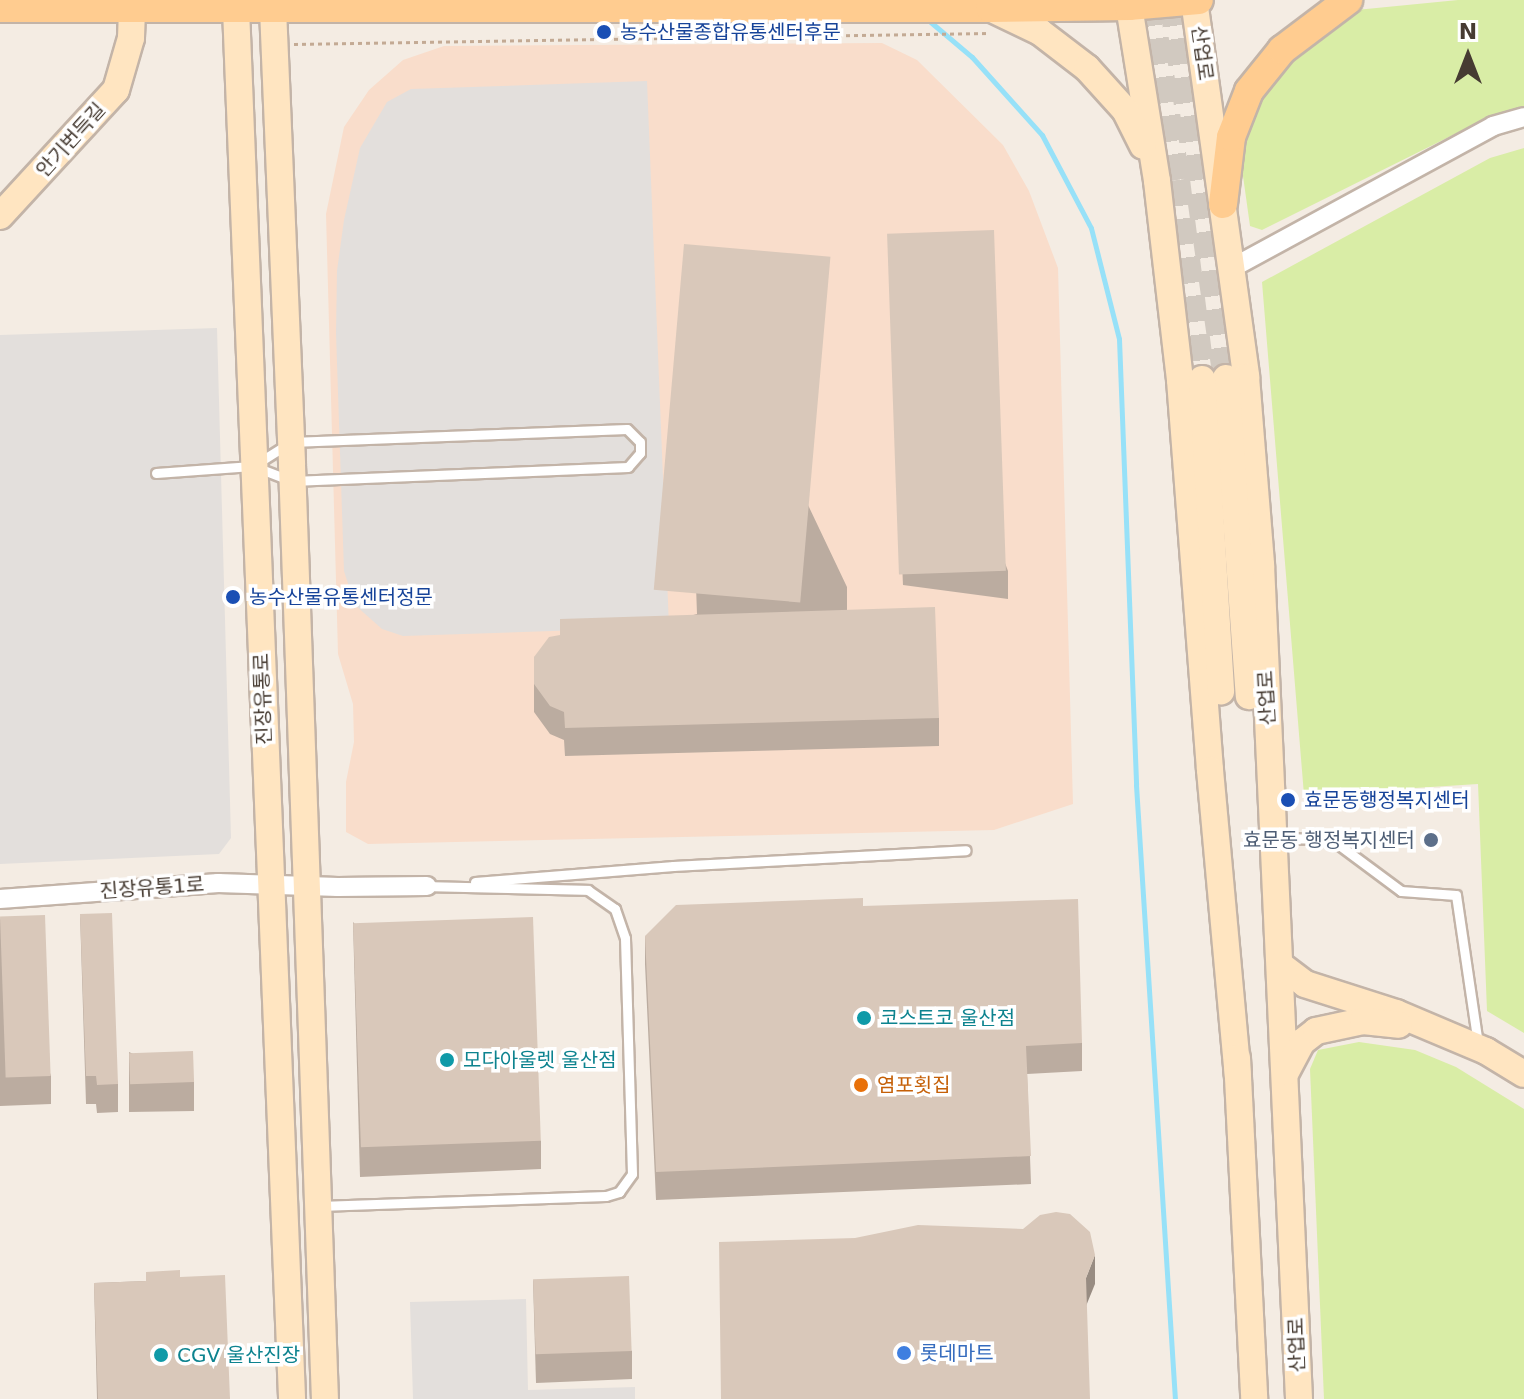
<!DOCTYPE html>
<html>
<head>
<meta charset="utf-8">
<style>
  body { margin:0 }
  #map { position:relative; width:1524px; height:1399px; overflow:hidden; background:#f4ece3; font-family:"DejaVu Sans","Noto Sans KR",sans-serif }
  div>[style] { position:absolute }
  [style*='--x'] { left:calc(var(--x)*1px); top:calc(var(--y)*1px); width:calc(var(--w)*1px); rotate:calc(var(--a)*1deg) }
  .commercial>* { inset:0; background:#f9ddcb }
  .green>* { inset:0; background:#d9eda6 }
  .parking>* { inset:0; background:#e3dfdc }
  .stream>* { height:5px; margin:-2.5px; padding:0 2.5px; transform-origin:2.5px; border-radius:2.5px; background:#97e1f8 }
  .secondary-tunnel>* { height:26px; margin-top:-13px; transform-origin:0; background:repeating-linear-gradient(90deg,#d1c9c0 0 26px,transparent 0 39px) }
  .path>* { height:3px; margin-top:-1.5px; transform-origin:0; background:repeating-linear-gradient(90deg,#c3aa94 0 4px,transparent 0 8px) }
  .roads { filter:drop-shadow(2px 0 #c3b4a8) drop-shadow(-2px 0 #c3b4a8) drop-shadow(0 2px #c3b4a8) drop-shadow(0 -2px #c3b4a8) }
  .lane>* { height:9px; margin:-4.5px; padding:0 4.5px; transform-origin:4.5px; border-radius:4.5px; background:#fff }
  .street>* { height:18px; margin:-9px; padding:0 9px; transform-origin:9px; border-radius:9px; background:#fff }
  .secondary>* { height:26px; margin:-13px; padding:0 13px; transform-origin:13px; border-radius:13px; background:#ffe5c1 }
  .primary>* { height:28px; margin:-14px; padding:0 14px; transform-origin:14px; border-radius:14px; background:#ffcc90 }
  .wall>* { inset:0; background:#bbaca0 }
  .shaded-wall>* { inset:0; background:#988c82 }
  .building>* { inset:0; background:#d9c8ba; transform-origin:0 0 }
  .dots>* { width:22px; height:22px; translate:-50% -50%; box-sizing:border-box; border:4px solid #fff; border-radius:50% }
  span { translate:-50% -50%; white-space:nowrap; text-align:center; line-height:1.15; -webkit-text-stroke:7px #fff; paint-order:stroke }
  .transit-label { font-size:20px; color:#164399 }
  .left { translate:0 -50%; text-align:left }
  .street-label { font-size:20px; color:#463b32 }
  .service-label { font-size:20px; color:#4e5e75 }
  .right { translate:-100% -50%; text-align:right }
  .culture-label { font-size:20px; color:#0d838f }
  .food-label { font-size:20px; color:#c56008 }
  .shop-label { font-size:20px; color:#366cbe }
  .north { position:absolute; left:1428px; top:16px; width:80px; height:80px; -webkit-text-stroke:6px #fff; paint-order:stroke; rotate:0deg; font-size:22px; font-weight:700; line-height:32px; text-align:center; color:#463b32 }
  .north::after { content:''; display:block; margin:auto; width:28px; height:36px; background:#463b32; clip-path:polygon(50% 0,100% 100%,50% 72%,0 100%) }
</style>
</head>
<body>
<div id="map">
  <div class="commercial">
    <i style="clip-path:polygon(882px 43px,917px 60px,1003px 145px,1029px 191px,1058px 268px,1073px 804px,994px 830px,368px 844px,346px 832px,346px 782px,354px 742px,353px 704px,338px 654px,326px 214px,344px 127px,369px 90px,403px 60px,444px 46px)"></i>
  </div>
  <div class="green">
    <i style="clip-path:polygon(1458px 0,1524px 0,1524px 110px,1469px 127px,1262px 230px,1250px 226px,1243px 176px,1243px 141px,1249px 114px,1300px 47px,1356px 10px)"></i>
    <i style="clip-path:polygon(1524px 148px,1524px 1033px,1487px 1011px,1478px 784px,1304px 795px,1262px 282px,1490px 158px)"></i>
    <i style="clip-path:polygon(1359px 1042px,1415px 1050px,1456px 1067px,1524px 1109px,1524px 1399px,1324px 1399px,1310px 1069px,1318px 1050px)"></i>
  </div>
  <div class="parking">
    <i style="clip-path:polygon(647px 81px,669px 627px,403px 636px,382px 629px,355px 605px,344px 571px,336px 333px,337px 271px,344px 220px,360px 148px,387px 102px,411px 89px)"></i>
    <i style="clip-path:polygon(217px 328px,231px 838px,219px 854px,0 864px,0 335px)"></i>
    <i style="clip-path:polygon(526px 1299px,528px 1390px,635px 1387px,635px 1399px,413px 1399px,410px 1302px)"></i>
  </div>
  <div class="stream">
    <i style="--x:927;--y:19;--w:59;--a:40.2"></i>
    <i style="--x:972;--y:57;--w:105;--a:48.1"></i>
    <i style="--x:1042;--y:135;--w:105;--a:62.2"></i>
    <i style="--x:1091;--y:228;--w:114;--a:75.8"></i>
    <i style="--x:1119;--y:339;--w:446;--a:87.8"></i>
    <i style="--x:1136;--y:785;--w:615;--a:86.37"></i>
  </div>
  <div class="secondary-tunnel">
    <i style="--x:1150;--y:0;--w:182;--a:81.5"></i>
    <i style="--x:1177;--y:180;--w:201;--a:82.8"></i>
    <i style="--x:1172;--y:0;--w:382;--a:81.9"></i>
  </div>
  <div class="path">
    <i style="--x:294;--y:44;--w:696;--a:-0.91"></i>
  </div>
  <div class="roads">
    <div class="lane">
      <i style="--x:627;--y:429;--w:18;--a:45"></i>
      <i style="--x:640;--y:442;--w:11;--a:90"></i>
      <i style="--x:640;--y:453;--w:18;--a:131"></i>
      <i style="--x:628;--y:467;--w:336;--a:177.6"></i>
      <i style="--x:292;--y:481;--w:42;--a:-159"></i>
      <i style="--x:253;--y:466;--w:45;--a:-32.3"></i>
      <i style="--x:291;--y:442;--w:336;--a:-2.2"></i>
      <i style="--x:156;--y:473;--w:96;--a:-4.2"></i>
      <i style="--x:1276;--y:838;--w:55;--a:1"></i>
      <i style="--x:1331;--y:839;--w:87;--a:36.6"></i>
      <i style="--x:1401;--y:891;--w:55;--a:4.2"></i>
      <i style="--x:1456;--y:895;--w:151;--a:81.6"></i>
      <i style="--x:475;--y:882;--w:199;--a:-4.6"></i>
      <i style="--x:673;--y:866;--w:293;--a:-3.1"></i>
      <i style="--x:319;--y:1206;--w:287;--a:-2"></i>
      <i style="--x:606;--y:1196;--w:14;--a:-17"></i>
      <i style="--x:619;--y:1192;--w:22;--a:-54"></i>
      <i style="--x:632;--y:1174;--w:236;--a:-91.7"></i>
      <i style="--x:625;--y:938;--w:31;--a:-109"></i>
      <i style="--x:615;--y:909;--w:33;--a:-145"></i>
      <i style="--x:588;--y:890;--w:161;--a:-178.6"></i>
    </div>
    <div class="street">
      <i style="--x:1232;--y:268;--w:297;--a:-28.5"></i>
      <i style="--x:1493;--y:126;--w:32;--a:-16"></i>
      <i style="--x:0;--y:899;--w:219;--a:-4.2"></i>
      <i style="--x:218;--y:883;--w:120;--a:1.9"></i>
      <i style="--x:338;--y:887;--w:89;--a:-0.6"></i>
    </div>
    <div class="secondary">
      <i style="--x:241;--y:0;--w:10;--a:119"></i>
      <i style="--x:236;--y:9;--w:1391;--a:87.69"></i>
      <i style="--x:269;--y:0;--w:10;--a:66"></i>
      <i style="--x:273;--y:9;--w:456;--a:87.6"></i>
      <i style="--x:292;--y:465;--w:935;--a:87.98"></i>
      <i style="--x:1194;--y:0;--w:381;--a:82.1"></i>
      <i style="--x:1246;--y:377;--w:189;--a:85.4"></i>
      <i style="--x:1261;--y:565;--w:835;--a:87.39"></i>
      <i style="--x:1129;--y:6;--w:177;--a:80.9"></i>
      <i style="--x:1157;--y:181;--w:200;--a:83.4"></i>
      <i style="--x:1180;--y:380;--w:391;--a:85.6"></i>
      <i style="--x:1210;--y:770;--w:306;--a:84.8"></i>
      <i style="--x:990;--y:8;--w:55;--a:25.6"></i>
      <i style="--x:1040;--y:32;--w:59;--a:37.5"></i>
      <i style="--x:1087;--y:68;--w:57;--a:47.9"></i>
      <i style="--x:1125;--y:110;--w:40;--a:63.4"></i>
      <i style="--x:0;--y:216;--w:171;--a:-47.4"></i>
      <i style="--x:116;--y:90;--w:54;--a:-73.9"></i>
      <i style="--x:131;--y:38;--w:30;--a:-88"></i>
      <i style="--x:1226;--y:378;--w:319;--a:85.9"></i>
      <i style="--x:1202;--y:379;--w:313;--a:86.5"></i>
      <i style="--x:1280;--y:965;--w:31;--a:37"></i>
      <i style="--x:1305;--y:984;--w:96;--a:17.7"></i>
      <i style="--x:1396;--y:1013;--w:98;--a:22.9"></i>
      <i style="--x:1486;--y:1051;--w:44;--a:31.2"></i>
      <i style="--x:1237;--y:1058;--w:341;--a:87.1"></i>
      <i style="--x:1286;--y:1072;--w:34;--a:-62"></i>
      <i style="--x:1302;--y:1042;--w:18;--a:-38"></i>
      <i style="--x:1316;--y:1031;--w:48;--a:-12"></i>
      <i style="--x:1363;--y:1021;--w:36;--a:6"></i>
    </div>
    <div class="primary">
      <i style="--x:0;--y:8;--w:990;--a:0"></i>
      <i style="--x:990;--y:8;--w:139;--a:-0.8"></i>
      <i style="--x:1129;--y:6;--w:70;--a:-4.9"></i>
      <i style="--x:1223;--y:204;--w:67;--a:-83.2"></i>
      <i style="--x:1231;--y:137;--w:49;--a:-68.6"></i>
      <i style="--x:1249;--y:91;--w:53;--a:-51.2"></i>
      <i style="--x:1282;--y:50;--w:83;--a:-37.1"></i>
    </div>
  </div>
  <div class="wall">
    <i style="clip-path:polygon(684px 244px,847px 587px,847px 610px,939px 718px,939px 746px,565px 756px,564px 740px,550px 734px,534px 712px,534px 657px,697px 614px)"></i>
    <i style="clip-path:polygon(890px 254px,1008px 571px,1008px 599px,903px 585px,890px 282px)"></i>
    <i style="clip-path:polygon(863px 906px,1082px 1043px,1082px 1071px,1027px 1074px,1031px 1184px,656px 1200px,645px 964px,645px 936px)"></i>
    <i style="clip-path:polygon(80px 914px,118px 1084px,118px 1112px,97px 1113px,96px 1104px,86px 1104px)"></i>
    <i style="clip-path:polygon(0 917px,51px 1076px,51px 1104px,0 1106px)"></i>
    <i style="clip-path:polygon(353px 922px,541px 1141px,541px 1169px,360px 1177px)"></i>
    <i style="clip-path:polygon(129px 1052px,194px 1082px,194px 1111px,129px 1112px)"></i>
    <i style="clip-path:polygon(180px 1277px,230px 1399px,97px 1399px,94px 1283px,146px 1281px)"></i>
    <i style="clip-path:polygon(533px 1280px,632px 1351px,632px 1379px,536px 1383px)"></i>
  </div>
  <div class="shaded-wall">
    <i style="clip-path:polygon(1095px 1255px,1095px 1284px,1086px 1306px,1086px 1278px)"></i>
  </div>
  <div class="building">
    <i style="left:994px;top:230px;width:341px;height:107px;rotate:88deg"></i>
    <i style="left:684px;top:244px;width:147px;height:347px;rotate:5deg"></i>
    <i style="clip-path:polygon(935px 607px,939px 718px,565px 728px,564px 712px,550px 706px,534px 684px,534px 657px,549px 637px,560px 635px,560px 619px)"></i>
    <i style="clip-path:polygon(863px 898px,863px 906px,1078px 899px,1082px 1043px,1026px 1046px,1031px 1156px,656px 1172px,645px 936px,676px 905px)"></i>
    <i style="clip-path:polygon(112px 913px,118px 1084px,97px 1085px,96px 1076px,86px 1076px,80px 914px)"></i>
    <i style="left:45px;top:915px;width:161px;height:45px;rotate:88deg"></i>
    <i style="left:533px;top:917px;width:224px;height:180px;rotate:88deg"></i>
    <i style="left:193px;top:1051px;width:31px;height:64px;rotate:88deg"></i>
    <i style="clip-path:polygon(1056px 1212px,1070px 1214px,1090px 1232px,1095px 1255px,1086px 1278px,1090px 1399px,721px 1399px,719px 1242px,855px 1238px,918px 1225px,1023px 1229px,1040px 1215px)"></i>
    <i style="clip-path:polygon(180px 1270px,180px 1277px,225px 1275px,230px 1399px,98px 1399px,94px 1283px,146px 1281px,146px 1272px)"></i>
    <i style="left:629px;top:1276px;width:75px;height:96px;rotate:88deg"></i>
  </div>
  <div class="dots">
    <i style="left:604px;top:32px;background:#1a4fb4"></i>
    <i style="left:233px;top:597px;background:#1a4fb4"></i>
    <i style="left:1288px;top:800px;background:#1a4fb4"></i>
    <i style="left:1431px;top:840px;background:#5c6f8a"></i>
    <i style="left:864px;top:1018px;background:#0f9aa8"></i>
    <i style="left:447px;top:1060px;background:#0f9aa8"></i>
    <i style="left:861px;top:1085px;background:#e8710a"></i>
    <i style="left:904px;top:1353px;background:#3f7fe0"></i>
    <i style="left:161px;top:1355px;background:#0f9aa8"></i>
  </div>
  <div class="transit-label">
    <span class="left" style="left:620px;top:32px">농수산물종합유통센터후문</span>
    <span class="left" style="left:249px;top:597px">농수산물유통센터정문</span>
    <span class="left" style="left:1304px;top:800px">효문동행정복지센터</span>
  </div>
  <div class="street-label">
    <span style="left:1202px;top:53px;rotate:82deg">산업로</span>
    <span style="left:71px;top:140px;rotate:-48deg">안기번득길</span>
    <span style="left:1267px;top:698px;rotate:-93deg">산업로</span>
    <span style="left:263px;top:699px;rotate:-92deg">진장유통로</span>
    <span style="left:152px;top:888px;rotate:-4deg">진장유통1로</span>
    <span style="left:1297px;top:1345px;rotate:-92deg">산업로</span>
  </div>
  <div class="service-label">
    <span class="right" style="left:1415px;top:840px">효문동 행정복지센터</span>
  </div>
  <div class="culture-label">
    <span class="left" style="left:880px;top:1018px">코스트코 울산점</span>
    <span class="left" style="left:463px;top:1060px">모다아울렛 울산점</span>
    <span class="left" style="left:177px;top:1355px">CGV 울산진장</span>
  </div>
  <div class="food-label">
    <span class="left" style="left:877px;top:1085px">염포횟집</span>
  </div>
  <div class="shop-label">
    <span class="left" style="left:920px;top:1353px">롯데마트</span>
  </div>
  <div class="north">N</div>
</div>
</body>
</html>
